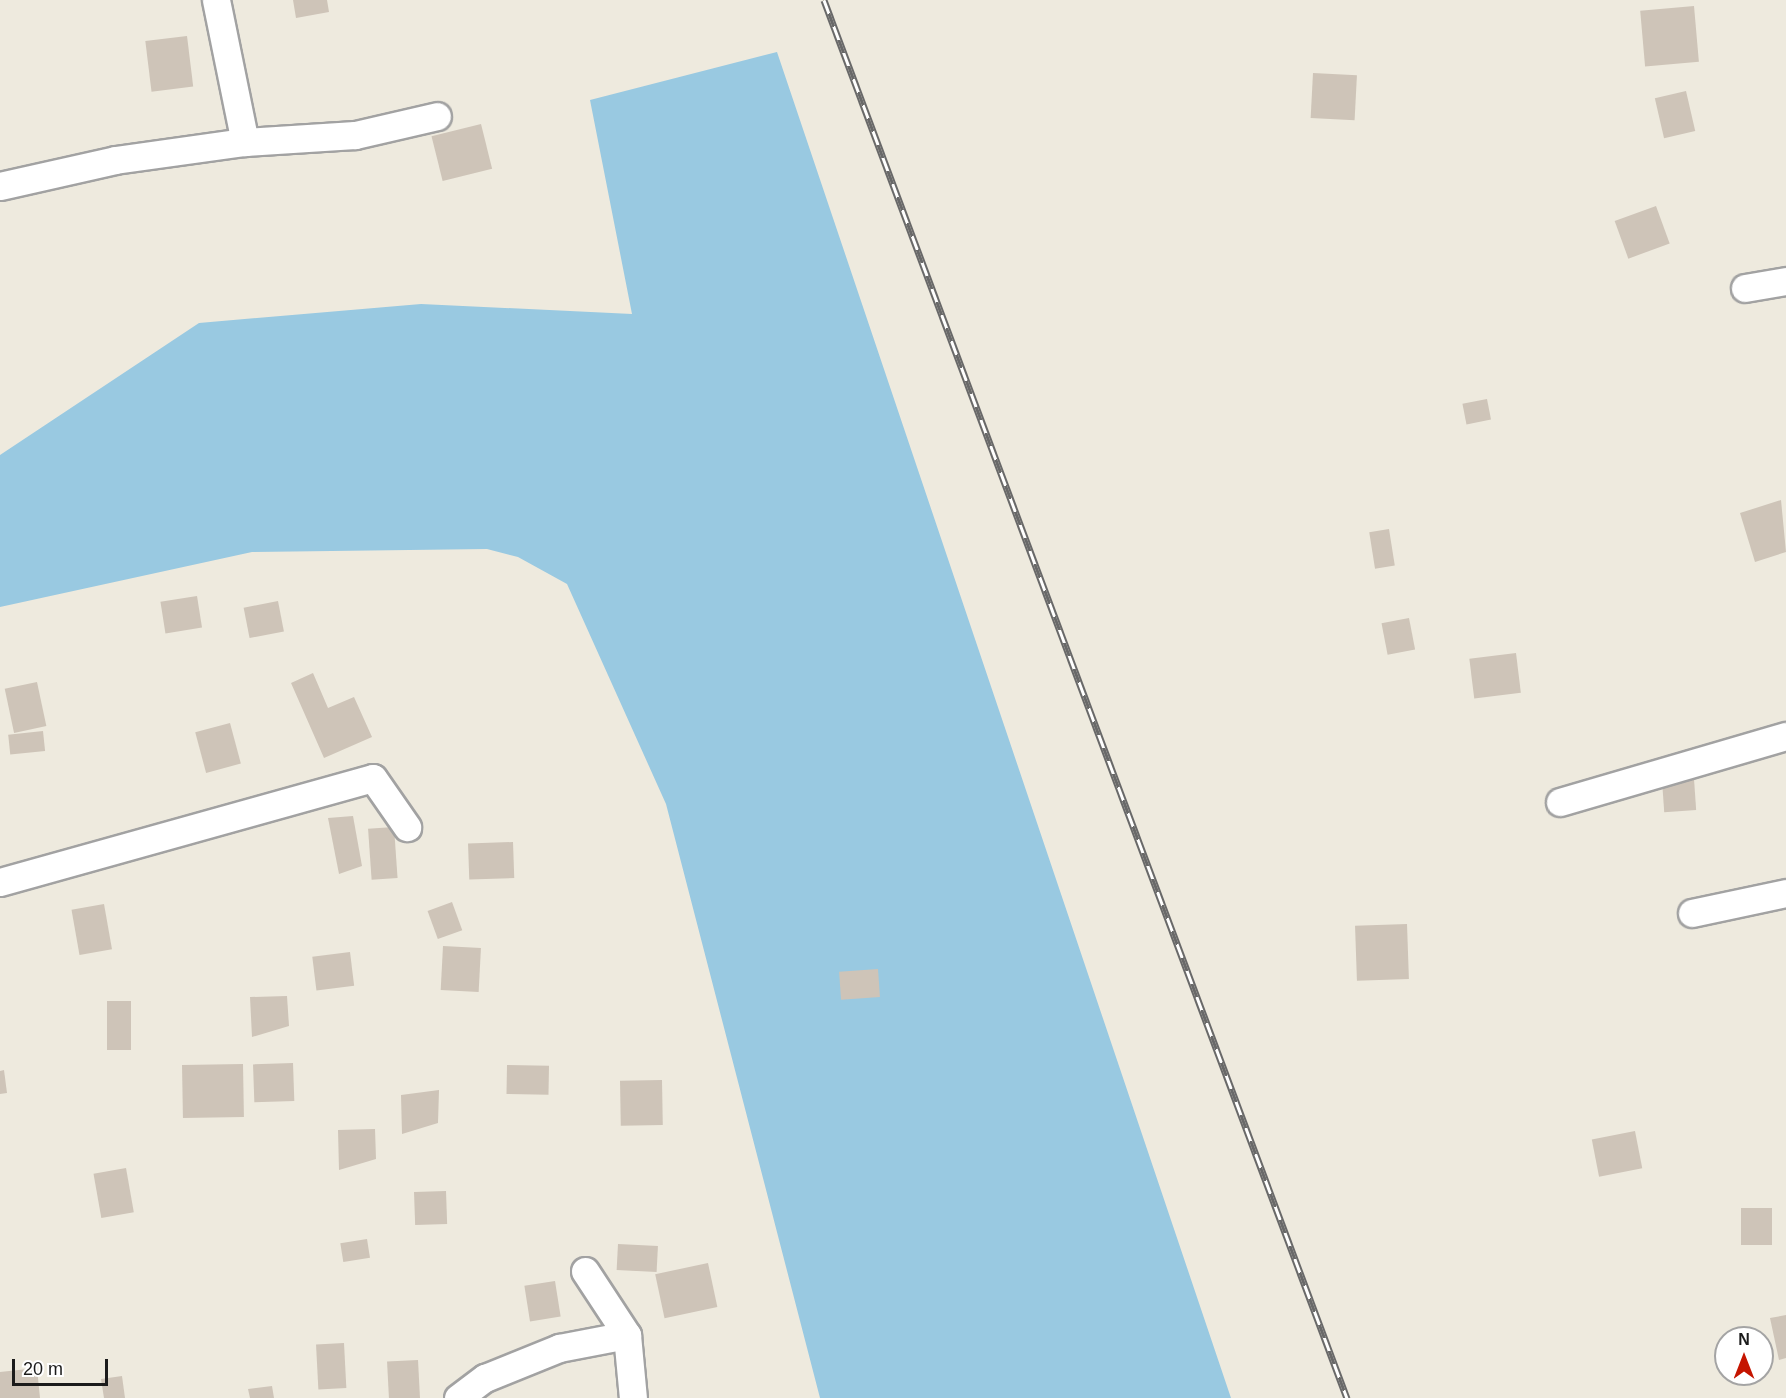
<!DOCTYPE html>
<html>
<head>
<meta charset="utf-8">
<style>
  body { margin:0 }
  #map { position:relative; width:1786px; height:1398px; overflow:hidden; background:#eeeade; font-family:Helvetica,sans-serif }
  div>[style] { position:absolute }
  [style*='--x'] { left:calc(var(--x)*1px); top:calc(var(--y)*1px); width:calc(var(--w)*1px); rotate:calc(var(--a)*1deg) }
  .water>* { inset:0; background:#99c9e1 }
  .building>* { inset:0; background:#cec4b8; transform-origin:0 0 }
  .roads { filter:drop-shadow(2px 0 #a2a2a2) drop-shadow(-2px 0 #a2a2a2) drop-shadow(0 2px #a2a2a2) drop-shadow(0 -2px #a2a2a2) }
  .street>* { height:27px; margin:-13.5px; padding:0 13.5px; transform-origin:13.5px; border-radius:13.5px; background:#fff }
  .rail>* { height:7px; margin-top:-3.5px; transform-origin:0; background:repeating-linear-gradient(90deg,#fff 0 14px,#696969 0 28px); box-sizing:border-box; border-block:2px solid #696969 }
  span { translate:-50% -50%; white-space:nowrap; text-align:center; line-height:1.15; -webkit-text-stroke:4.5px #fff; paint-order:stroke }
  .north { position:absolute; left:1714px; top:1326px; width:60px; height:60px; box-sizing:border-box; background:#fff; border:2px solid #a4a4a4; border-radius:50%; rotate:0deg; font-size:16px; font-weight:700; line-height:24px; text-align:center; color:#1b1b1b }
  .north::after { content:''; display:block; margin:auto; width:21px; height:27px; background:#c51500; clip-path:polygon(50% 0,100% 100%,50% 72%,0 100%) }
  .scale { position:absolute; left:12px; top:1359px; width:96px; height:27px; box-sizing:border-box; border:3px solid #1b1b1b; border-top:0; padding-left:8px; font-size:18px; line-height:21px; white-space:nowrap; color:#1b1b1b; -webkit-text-stroke:4px #fff; paint-order:stroke }
</style>
</head>
<body>
<div id="map">
  <div class="water">
    <i style="clip-path:polygon(777px 52px,1231px 1398px,820px 1398px,666px 804px,567px 584px,518px 557px,487px 549px,252px 552px,0 607px,0 455px,199px 323px,421px 304px,632px 314px,590px 100px)"></i>
  </div>
  <div class="building">
    <i style="clip-path:polygon(293px 0,327px 0,329px 12px,296px 18px)"></i>
    <i style="left:1694px;top:6px;width:56px;height:54px;rotate:85deg"></i>
    <i style="left:187px;top:36px;width:51px;height:42px;rotate:83deg"></i>
    <i style="left:1313px;top:73px;width:44px;height:45px;rotate:3deg"></i>
    <i style="left:1686px;top:91px;width:41px;height:32px;rotate:77deg"></i>
    <i style="left:481px;top:124px;width:46px;height:51px;rotate:76deg"></i>
    <i style="left:1656px;top:206px;width:40px;height:44px;rotate:70deg"></i>
    <i style="left:1487px;top:399px;width:21px;height:25px;rotate:79deg"></i>
    <i style="clip-path:polygon(1781px 500px,1786px 552px,1755px 562px,1740px 513px)"></i>
    <i style="left:1389px;top:529px;width:37px;height:20px;rotate:81deg"></i>
    <i style="left:197px;top:596px;width:32px;height:37px;rotate:81deg"></i>
    <i style="left:278px;top:601px;width:31px;height:35px;rotate:79deg"></i>
    <i style="left:1409px;top:618px;width:32px;height:28px;rotate:79deg"></i>
    <i style="left:1516px;top:653px;width:40px;height:47px;rotate:83deg"></i>
    <i style="clip-path:polygon(313px 673px,328px 708px,354px 697px,372px 737px,324px 758px,291px 683px)"></i>
    <i style="left:37px;top:682px;width:45px;height:33px;rotate:78deg"></i>
    <i style="left:230px;top:723px;width:42px;height:36px;rotate:75deg"></i>
    <i style="left:43px;top:731px;width:20px;height:35px;rotate:84deg"></i>
    <i style="left:1694px;top:779px;width:31px;height:32px;rotate:86deg"></i>
    <i style="clip-path:polygon(353px 816px,362px 866px,339px 874px,328px 818px)"></i>
    <i style="left:394px;top:827px;width:51px;height:26px;rotate:86deg"></i>
    <i style="left:513px;top:842px;width:36px;height:45px;rotate:88deg"></i>
    <i style="left:452px;top:902px;width:30px;height:26px;rotate:70deg"></i>
    <i style="left:104px;top:904px;width:46px;height:33px;rotate:80deg"></i>
    <i style="left:1407px;top:924px;width:55px;height:52px;rotate:88deg"></i>
    <i style="left:443px;top:946px;width:38px;height:44px;rotate:3deg"></i>
    <i style="left:350px;top:952px;width:34px;height:38px;rotate:83deg"></i>
    <i style="left:878px;top:969px;width:28px;height:39px;rotate:86deg"></i>
    <i style="clip-path:polygon(287px 996px,289px 1026px,252px 1037px,250px 997px)"></i>
    <i style="left:107px;top:1001px;width:24px;height:49px"></i>
    <i style="left:293px;top:1063px;width:38px;height:40px;rotate:88deg"></i>
    <i style="left:243px;top:1064px;width:53px;height:61px;rotate:89deg"></i>
    <i style="left:507px;top:1065px;width:42px;height:29px;rotate:1deg"></i>
    <i style="clip-path:polygon(4px 1070px,7px 1093px,0 1094px,0 1071px)"></i>
    <i style="left:662px;top:1080px;width:45px;height:42px;rotate:89deg"></i>
    <i style="clip-path:polygon(439px 1090px,438px 1123px,402px 1134px,401px 1095px)"></i>
    <i style="clip-path:polygon(375px 1129px,376px 1159px,339px 1170px,338px 1130px)"></i>
    <i style="left:1635px;top:1131px;width:38px;height:44px;rotate:79deg"></i>
    <i style="left:126px;top:1168px;width:45px;height:33px;rotate:80deg"></i>
    <i style="left:446px;top:1191px;width:33px;height:32px;rotate:88deg"></i>
    <i style="left:1741px;top:1208px;width:31px;height:37px"></i>
    <i style="left:367px;top:1239px;width:19px;height:27px;rotate:81deg"></i>
    <i style="left:618px;top:1244px;width:40px;height:26px;rotate:3deg"></i>
    <i style="left:708px;top:1263px;width:45px;height:54px;rotate:78deg"></i>
    <i style="left:555px;top:1281px;width:36px;height:31px;rotate:81deg"></i>
    <i style="clip-path:polygon(1786px 1315px,1786px 1358px,1779px 1360px,1770px 1318px)"></i>
    <i style="left:344px;top:1343px;width:45px;height:28px;rotate:87deg"></i>
    <i style="left:418px;top:1360px;width:38px;height:31px;rotate:87deg"></i>
    <i style="clip-path:polygon(37px 1368px,40px 1398px,0 1398px,0 1372px)"></i>
    <i style="clip-path:polygon(122px 1376px,125px 1398px,104px 1398px,101px 1379px)"></i>
    <i style="clip-path:polygon(272px 1386px,274px 1398px,250px 1398px,248px 1389px)"></i>
  </div>
  <div class="roads">
    <div class="street">
      <i style="--x:216;--y:0;--w:145;--a:78.5"></i>
      <i style="--x:0;--y:186;--w:118;--a:-12.7"></i>
      <i style="--x:115;--y:160;--w:131;--a:-7.9"></i>
      <i style="--x:245;--y:142;--w:110;--a:-3.6"></i>
      <i style="--x:355;--y:135;--w:84;--a:-13"></i>
      <i style="--x:1745;--y:288;--w:42;--a:-9.7"></i>
      <i style="--x:1560;--y:802;--w:235;--a:-16.3"></i>
      <i style="--x:0;--y:882;--w:387;--a:-15.6"></i>
      <i style="--x:373;--y:778;--w:60;--a:55.2"></i>
      <i style="--x:1692;--y:913;--w:96;--a:-12"></i>
      <i style="--x:585;--y:1271;--w:77;--a:56.7"></i>
      <i style="--x:627;--y:1335;--w:63;--a:84.6"></i>
      <i style="--x:458;--y:1398;--w:34;--a:-37"></i>
      <i style="--x:485;--y:1378;--w:80;--a:-22.1"></i>
      <i style="--x:559;--y:1348;--w:69;--a:-10.8"></i>
    </div>
  </div>
  <div class="rail">
    <i style="--x:824;--y:0;--w:1493;--a:69.49"></i>
  </div>
  <div class="north">N</div>
  <div class="scale">20 m</div>
</div>
</body>
</html>
